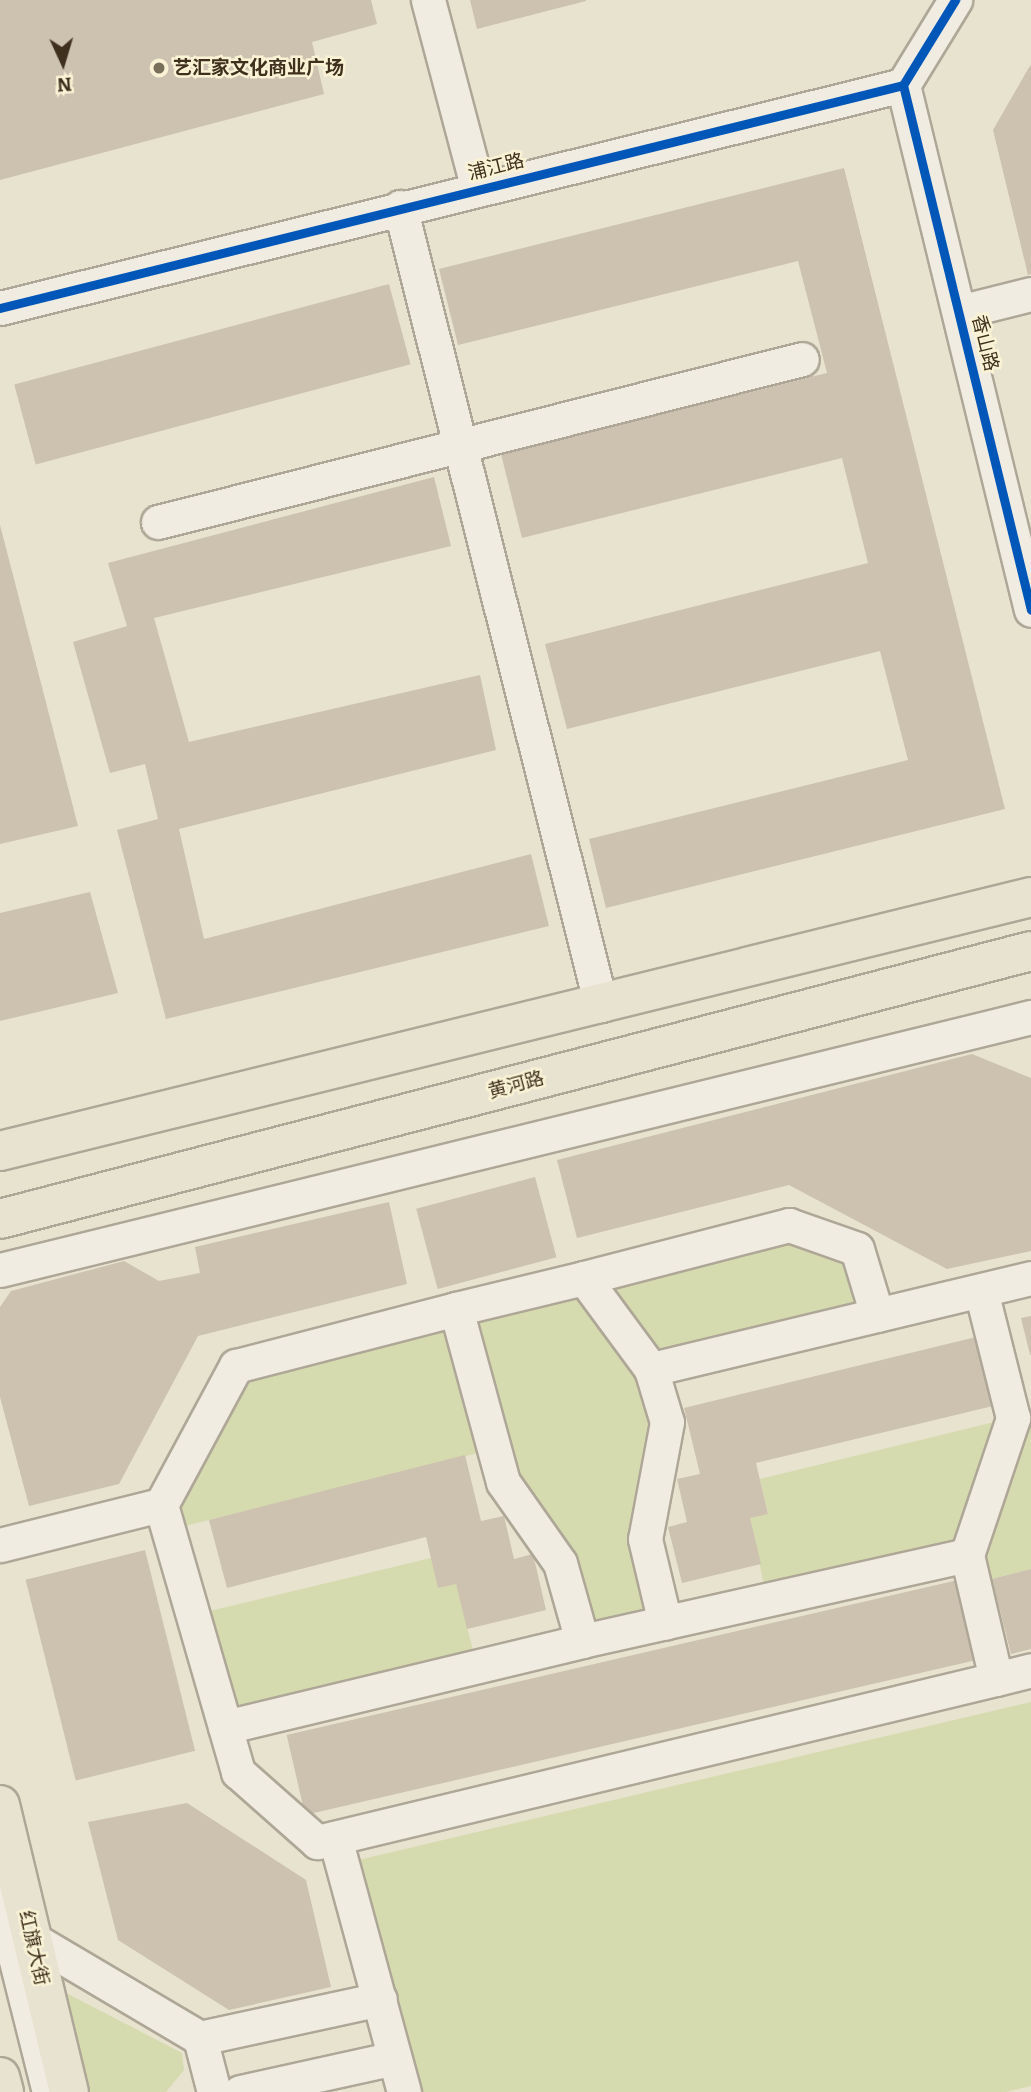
<!DOCTYPE html>
<html>
<head>
<meta charset="utf-8">
<style>
  body { margin:0 }
  #map { position:relative; width:1031px; height:2092px; overflow:hidden; background:#e8e3ce; font-family:Bitter,"Noto Sans SC",serif }
  div>[style] { position:absolute }
  [style*='--x'] { left:calc(var(--x)*1px); top:calc(var(--y)*1px); width:calc(var(--w)*1px); rotate:calc(var(--a)*1deg) }
  .green>* { inset:0; background:#d6daaf }
  .building>* { inset:0; background:#cdc1af; transform-origin:0 0 }
  .roads { filter:drop-shadow(2px 0 #aea797) drop-shadow(-2px 0 #aea797) drop-shadow(0 2px #aea797) drop-shadow(0 -2px #aea797) }
  .minor>* { height:33px; margin:-16.5px; padding:0 16.5px; transform-origin:16.5px; border-radius:16.5px; background:#f0ece1 }
  .major>* { height:38px; margin:-19px; padding:0 19px; transform-origin:19px; border-radius:19px; background:#e8e3d1 }
  .cycleway>* { height:9px; margin:-4.5px; padding:0 4.5px; transform-origin:4.5px; border-radius:4.5px; background:#0057b8 }
  .dots>* { width:19px; height:19px; translate:-50% -50%; box-sizing:border-box; border:4px solid #f9f2d5; border-radius:50% }
  span { translate:-50% -50%; white-space:nowrap; text-align:center; line-height:1.15; -webkit-text-stroke:5px #f9f2d5; paint-order:stroke }
  .poi-label { font-size:19px; color:#3f301d; font-weight:700 }
  .left { translate:0 -50%; text-align:left }
  .street-label { font-size:19px; color:#3f301d }
  .north { position:absolute; left:28px; top:28px; width:70px; height:70px; -webkit-text-stroke:5px #f9f2d5; paint-order:stroke; rotate:176deg; font-size:19px; font-weight:700; line-height:28px; text-align:center; color:#3f301d }
  .north::after { content:''; display:block; margin:auto; width:24px; height:32px; background:#3f301d; clip-path:polygon(50% 0,100% 100%,50% 72%,0 100%) }
</style>
</head>
<body>
<div id="map">
  <div class="green">
    <i style="clip-path:polygon(789px 1225px,857px 1249px,877px 1315px,651px 1369px,667px 1422px,645px 1539px,665px 1623px,582px 1641px,494px 1449px,169px 1530px,236px 1366px)"></i>
    <i style="clip-path:polygon(1031px 1413px,1031px 1569px,992px 1579px,966px 1555px,767px 1600px,750px 1518px,768px 1513px,760px 1479px)"></i>
    <i style="clip-path:polygon(431px 1558px,456px 1584px,477px 1666px,225px 1727px,193px 1615px)"></i>
    <i style="clip-path:polygon(1031px 1702px,1031px 2086px,1006px 2092px,417px 2092px,354px 1861px)"></i>
    <i style="clip-path:polygon(41px 1980px,182px 2053px,184px 2070px,166px 2092px,67px 2092px)"></i>
  </div>
  <div class="building">
    <i style="clip-path:polygon(0 0,371px 0,377px 24px,312px 42px,324px 94px,0 180px)"></i>
    <i style="clip-path:polygon(470px 0,586px 0,586px 1px,477px 29px)"></i>
    <i style="clip-path:polygon(1031px 64px,1031px 274px,1028px 275px,993px 130px)"></i>
    <i style="clip-path:polygon(844px 168px,1005px 809px,606px 908px,589px 839px,908px 760px,880px 651px,567px 729px,545px 644px,868px 563px,842px 458px,522px 538px,501px 454px,827px 373px,798px 261px,458px 345px,439px 269px)"></i>
    <i style="left:389px;top:284px;width:83px;height:388px;rotate:75deg"></i>
    <i style="clip-path:polygon(434px 477px,451px 546px,154px 618px,189px 742px,480px 675px,496px 750px,179px 829px,204px 939px,531px 854px,549px 926px,166px 1019px,117px 830px,158px 819px,145px 764px,110px 773px,73px 642px,127px 626px,108px 563px)"></i>
    <i style="clip-path:polygon(0 525px,78px 826px,0 844px)"></i>
    <i style="clip-path:polygon(90px 892px,118px 993px,0 1021px,0 913px)"></i>
    <i style="clip-path:polygon(972px 1054px,1031px 1078px,1031px 1251px,947px 1269px,789px 1185px,577px 1238px,557px 1160px)"></i>
    <i style="left:535px;top:1177px;width:83px;height:123px;rotate:75deg"></i>
    <i style="clip-path:polygon(389px 1202px,407px 1284px,198px 1336px,119px 1484px,29px 1506px,0 1397px,0 1307px,11px 1291px,124px 1261px,159px 1281px,200px 1273px,195px 1247px)"></i>
    <i style="clip-path:polygon(1031px 1316px,1031px 1355px,1030px 1355px,1021px 1318px)"></i>
    <i style="clip-path:polygon(976px 1337px,993px 1406px,756px 1463px,768px 1514px,750px 1518px,761px 1564px,682px 1583px,668px 1527px,687px 1522px,677px 1479px,700px 1474px,684px 1408px)"></i>
    <i style="clip-path:polygon(465px 1455px,481px 1521px,504px 1516px,514px 1559px,533px 1554px,546px 1610px,467px 1629px,456px 1584px,438px 1588px,426px 1537px,227px 1588px,209px 1520px)"></i>
    <i style="left:145px;top:1550px;width:207px;height:123px;rotate:76deg"></i>
    <i style="clip-path:polygon(1031px 1569px,1031px 1649px,1011px 1654px,992px 1579px)"></i>
    <i style="left:958px;top:1580px;width:82px;height:689px;rotate:77deg"></i>
    <i style="clip-path:polygon(187px 1803px,306px 1880px,331px 1987px,229px 2010px,118px 1940px,88px 1822px)"></i>
  </div>
  <div class="roads">
    <div class="minor">
      <i style="--x:428;--y:0;--w:196;--a:75.2"></i>
      <i style="--x:903;--y:85;--w:540;--a:76.3"></i>
      <i style="--x:400;--y:207;--w:823;--a:75.86"></i>
      <i style="--x:0;--y:308;--w:930;--a:-13.87"></i>
      <i style="--x:903;--y:85;--w:100;--a:-58.5"></i>
      <i style="--x:959;--y:312;--w:74;--a:-14"></i>
      <i style="--x:158;--y:522;--w:664;--a:-14.2"></i>
      <i style="--x:0;--y:1270;--w:1062;--a:-13.79"></i>
      <i style="--x:584;--y:1278;--w:212;--a:-14.5"></i>
      <i style="--x:789;--y:1225;--w:72;--a:19.4"></i>
      <i style="--x:857;--y:1249;--w:69;--a:73.1"></i>
      <i style="--x:1031;--y:1278;--w:391;--a:166.5"></i>
      <i style="--x:651;--y:1369;--w:113;--a:-126.4"></i>
      <i style="--x:584;--y:1278;--w:132;--a:166.4"></i>
      <i style="--x:456;--y:1309;--w:179;--a:74.8"></i>
      <i style="--x:503;--y:1482;--w:99;--a:54.9"></i>
      <i style="--x:560;--y:1563;--w:81;--a:74.2"></i>
      <i style="--x:582;--y:1641;--w:394;--a:-12.6"></i>
      <i style="--x:967;--y:1555;--w:127;--a:76.8"></i>
      <i style="--x:996;--y:1679;--w:36;--a:-14"></i>
      <i style="--x:651;--y:1369;--w:55;--a:73.2"></i>
      <i style="--x:667;--y:1422;--w:119;--a:100.6"></i>
      <i style="--x:645;--y:1539;--w:86;--a:76.6"></i>
      <i style="--x:161;--y:1505;--w:278;--a:73.9"></i>
      <i style="--x:238;--y:1772;--w:106;--a:41.5"></i>
      <i style="--x:317;--y:1842;--w:698;--a:-13.5"></i>
      <i style="--x:0;--y:1545;--w:166;--a:-14"></i>
      <i style="--x:161;--y:1505;--w:158;--a:-61.7"></i>
      <i style="--x:236;--y:1366;--w:227;--a:-14.5"></i>
      <i style="--x:967;--y:1555;--w:145;--a:-71.4"></i>
      <i style="--x:1013;--y:1418;--w:131;--a:-104.1"></i>
      <i style="--x:225;--y:1727;--w:367;--a:-13.5"></i>
      <i style="--x:335;--y:1838;--w:263;--a:74.8"></i>
      <i style="--x:0;--y:1897;--w:201;--a:75.9"></i>
      <i style="--x:7;--y:1924;--w:224;--a:30.6"></i>
      <i style="--x:214;--y:2092;--w:56;--a:-104.5"></i>
      <i style="--x:200;--y:2038;--w:184;--a:-12.2"></i>
      <i style="--x:240;--y:2092;--w:158;--a:-12.4"></i>
    </div>
    <div class="major">
      <i style="--x:0;--y:1151;--w:1062;--a:-13.84"></i>
      <i style="--x:0;--y:1219;--w:1065;--a:-14.57"></i>
      <i style="--x:0;--y:1805;--w:295;--a:76.5"></i>
      <i style="--x:0;--y:2077;--w:16;--a:75"></i>
    </div>
  </div>
  <div class="cycleway">
    <i style="--x:903;--y:85;--w:540;--a:76.3"></i>
    <i style="--x:0;--y:308;--w:930;--a:-13.87"></i>
    <i style="--x:903;--y:85;--w:100;--a:-58.5"></i>
  </div>
  <div class="dots">
    <i style="left:159px;top:68px;background:#7a6f5b"></i>
  </div>
  <div class="poi-label">
    <span class="left" style="left:173px;top:68px">艺汇家文化商业广场</span>
  </div>
  <div class="street-label">
    <span style="left:496px;top:167px;rotate:-14deg">浦江路</span>
    <span style="left:985px;top:343px;rotate:76deg">香山路</span>
    <span style="left:516px;top:1085px;rotate:-15deg">黄河路</span>
    <span style="left:34px;top:1948px;rotate:77deg">红旗大街</span>
  </div>
  <div class="north">N</div>
</div>
</body>
</html>
